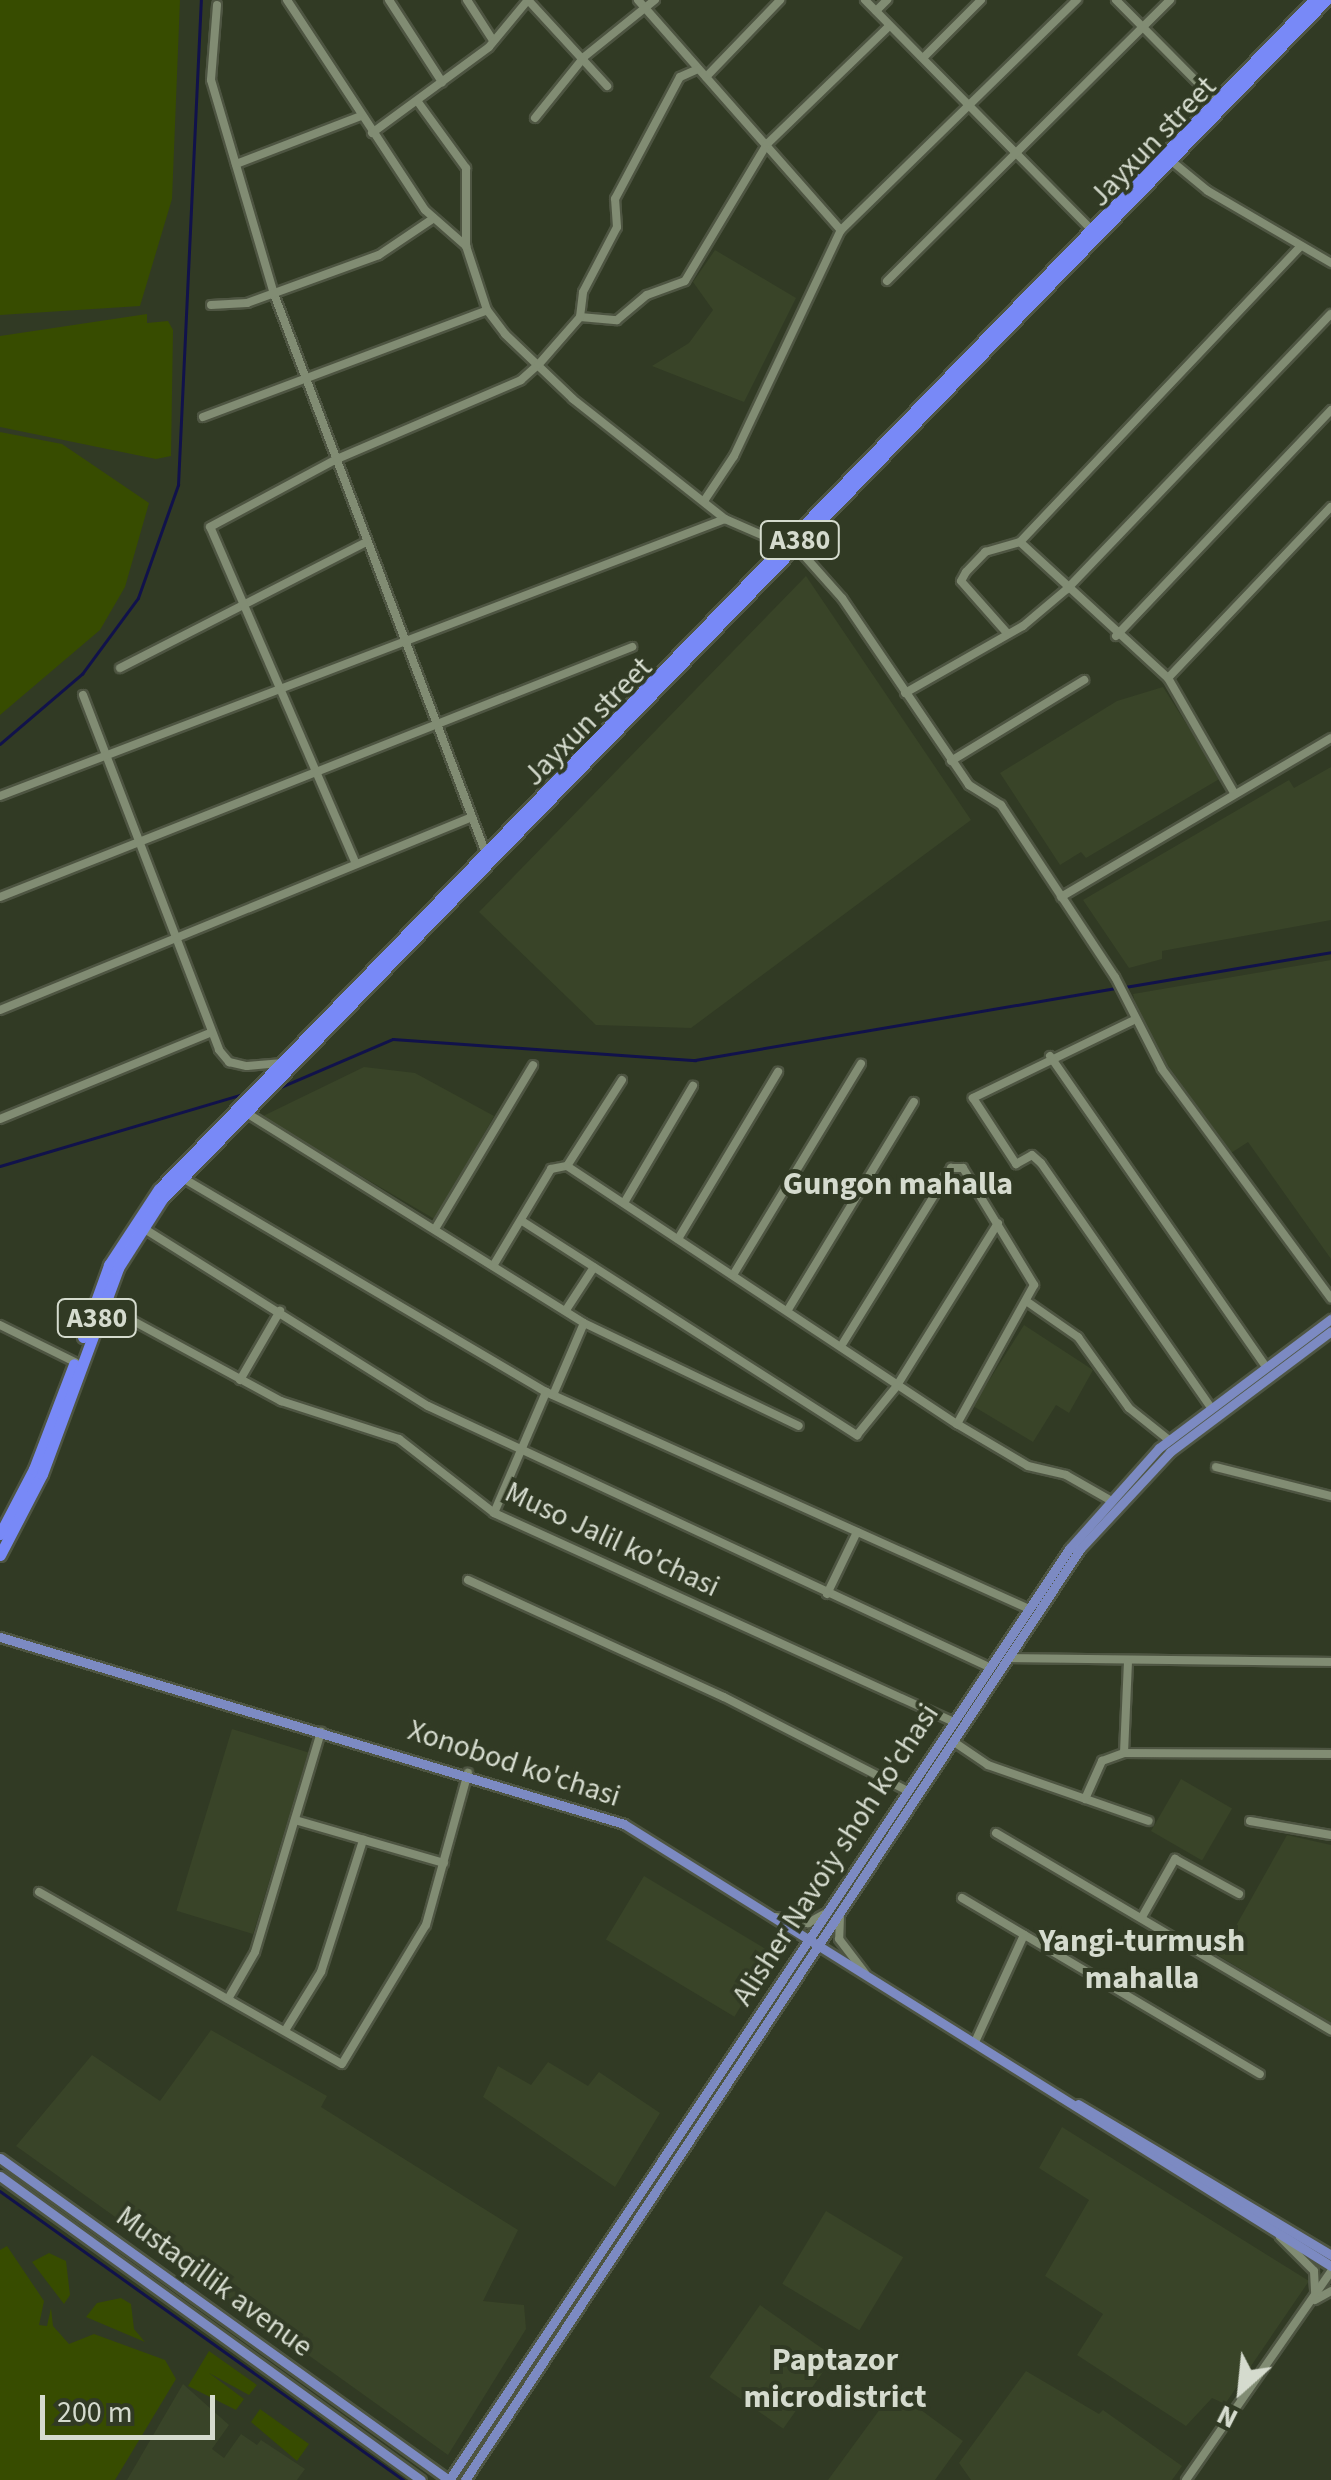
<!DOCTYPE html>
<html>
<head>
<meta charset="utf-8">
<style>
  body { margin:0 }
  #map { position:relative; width:1331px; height:2480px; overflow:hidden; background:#313a24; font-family:"Source Sans 3",sans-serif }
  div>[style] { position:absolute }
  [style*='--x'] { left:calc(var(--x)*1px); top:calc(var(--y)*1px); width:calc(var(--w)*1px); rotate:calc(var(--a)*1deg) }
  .built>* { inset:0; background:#394428; transform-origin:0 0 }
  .green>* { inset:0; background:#374c00 }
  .stream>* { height:2.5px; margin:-1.25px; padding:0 1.25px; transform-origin:1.25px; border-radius:1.25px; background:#11124b }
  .roads { filter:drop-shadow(2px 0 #4e5542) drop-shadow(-2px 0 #4e5542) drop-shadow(0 2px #4e5542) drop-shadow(0 -2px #4e5542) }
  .minor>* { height:8px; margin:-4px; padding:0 4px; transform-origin:4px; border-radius:4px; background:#818c73 }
  .major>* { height:9px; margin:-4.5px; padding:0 4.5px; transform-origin:4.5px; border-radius:4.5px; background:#7c8ac2 }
  .highway>* { height:11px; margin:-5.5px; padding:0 5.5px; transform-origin:5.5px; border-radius:5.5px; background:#7889f7 }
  span { translate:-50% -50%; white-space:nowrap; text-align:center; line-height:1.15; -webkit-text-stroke:8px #313a24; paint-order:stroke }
  .shield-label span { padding:2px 8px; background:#313a24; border:2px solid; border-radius:8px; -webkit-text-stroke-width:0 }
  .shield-label { font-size:28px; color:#d5dbce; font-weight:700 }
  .street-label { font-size:30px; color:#d5dbce }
  .neighbourhood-label { font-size:32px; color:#d5dbce; font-weight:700 }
  .north { position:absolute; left:1191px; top:2340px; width:100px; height:100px; -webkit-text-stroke:8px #313a24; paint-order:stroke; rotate:207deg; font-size:28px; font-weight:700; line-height:40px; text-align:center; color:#d5dbce }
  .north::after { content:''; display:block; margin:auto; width:35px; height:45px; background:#d5dbce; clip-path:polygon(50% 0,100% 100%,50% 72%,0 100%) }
  .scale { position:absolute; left:40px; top:2395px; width:175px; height:45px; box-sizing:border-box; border:5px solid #d5dbce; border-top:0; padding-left:12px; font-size:30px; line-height:35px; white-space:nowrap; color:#d5dbce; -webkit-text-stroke:8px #313a24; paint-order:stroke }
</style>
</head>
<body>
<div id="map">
  <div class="built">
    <i style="clip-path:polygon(715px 250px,796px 298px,744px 402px,652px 366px,689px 343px,713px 310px,693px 282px)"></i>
    <i style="clip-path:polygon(806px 576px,971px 820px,691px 1028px,596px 1025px,479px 912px)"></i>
    <i style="clip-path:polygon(1163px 687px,1221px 778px,1086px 858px,1081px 852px,1060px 865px,1000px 773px,1117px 701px)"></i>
    <i style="clip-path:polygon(1331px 767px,1331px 920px,1162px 951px,1162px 959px,1129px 968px,1083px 900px,1289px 780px,1294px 788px)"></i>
    <i style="clip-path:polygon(1331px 960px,1331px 1259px,1248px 1142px,1231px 1153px,1141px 1028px,1133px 994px)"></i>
    <i style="clip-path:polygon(364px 1067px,415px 1073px,494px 1116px,436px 1220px,261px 1117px)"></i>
    <i style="clip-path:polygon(1024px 1325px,1093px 1370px,1069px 1413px,1056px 1405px,1033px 1442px,973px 1406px)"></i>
    <i style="left:232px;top:1729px;width:80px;height:190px;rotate:17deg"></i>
    <i style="left:1181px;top:1779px;width:59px;height:60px;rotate:30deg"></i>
    <i style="clip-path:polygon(1287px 1835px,1331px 1845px,1331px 2023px,1219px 1956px)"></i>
    <i style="left:644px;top:1876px;width:150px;height:74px;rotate:31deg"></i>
    <i style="clip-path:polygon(211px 2030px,327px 2096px,321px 2107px,518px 2230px,483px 2301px,524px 2305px,526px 2329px,448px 2455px,16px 2146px,92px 2055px,160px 2101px)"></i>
    <i style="clip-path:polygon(548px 2062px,588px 2086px,599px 2072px,660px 2113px,615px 2187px,483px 2097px,498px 2066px,531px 2085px)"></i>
    <i style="clip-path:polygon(1062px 2127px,1309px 2281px,1225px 2404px,1212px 2398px,1186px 2426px,1077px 2355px,1103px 2314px,1045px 2276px,1089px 2200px,1039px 2168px)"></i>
    <i style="left:826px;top:2211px;width:90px;height:85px;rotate:31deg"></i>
    <i style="left:760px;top:2305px;width:90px;height:88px;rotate:35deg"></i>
    <i style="clip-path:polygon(1026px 2371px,1099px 2414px,1103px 2410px,1182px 2466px,1172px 2480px,971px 2480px,959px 2463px)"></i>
    <i style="clip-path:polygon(183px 2384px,229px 2425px,212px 2449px,224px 2458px,241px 2434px,257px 2445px,261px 2440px,305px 2469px,297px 2480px,127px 2480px)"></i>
    <i style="clip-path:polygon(894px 2390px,963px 2441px,935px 2480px,828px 2480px)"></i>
  </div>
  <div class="green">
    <i style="clip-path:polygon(0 0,180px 0,172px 199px,140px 306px,0 315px)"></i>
    <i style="clip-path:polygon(147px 314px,147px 323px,168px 321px,173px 330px,171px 456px,156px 459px,0 427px,0 336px)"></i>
    <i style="clip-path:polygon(0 432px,62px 444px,149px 503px,125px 587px,100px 630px,0 715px)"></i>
    <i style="clip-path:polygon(7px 2246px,44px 2301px,39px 2325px,47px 2326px,51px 2308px,53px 2326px,69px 2344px,94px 2334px,165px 2360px,176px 2379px,115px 2480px,0 2480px,0 2250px)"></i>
    <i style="clip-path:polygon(49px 2253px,66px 2261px,70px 2295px,64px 2304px,32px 2262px)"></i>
    <i style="clip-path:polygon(121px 2298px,131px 2304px,134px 2329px,145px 2342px,86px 2317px,97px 2303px)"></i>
    <i style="clip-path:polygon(209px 2351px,257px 2385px,249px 2395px,209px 2373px,244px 2399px,236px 2410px,188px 2386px)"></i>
    <i style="clip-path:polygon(260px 2409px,309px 2444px,297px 2461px,251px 2422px)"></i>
  </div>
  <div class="stream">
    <i style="--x:0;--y:744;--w:108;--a:-40.5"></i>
    <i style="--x:82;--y:674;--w:94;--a:-53.6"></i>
    <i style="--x:138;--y:598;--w:120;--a:-70.5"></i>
    <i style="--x:178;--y:485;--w:486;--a:-87.3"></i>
    <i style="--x:1125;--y:987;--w:209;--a:-9.6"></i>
    <i style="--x:274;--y:1090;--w:129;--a:-23.2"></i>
    <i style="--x:393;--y:1039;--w:303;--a:4"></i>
    <i style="--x:695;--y:1060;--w:428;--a:-9.7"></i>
    <i style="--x:0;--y:1166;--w:257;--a:-16.5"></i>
    <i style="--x:0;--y:2191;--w:496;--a:35.6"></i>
  </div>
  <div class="roads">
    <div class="minor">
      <i style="--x:287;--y:0;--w:251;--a:56.7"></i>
      <i style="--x:425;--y:210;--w:55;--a:41.3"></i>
      <i style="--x:466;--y:246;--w:67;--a:71.8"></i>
      <i style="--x:487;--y:310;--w:30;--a:53"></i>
      <i style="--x:505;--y:334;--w:94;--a:43.7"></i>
      <i style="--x:573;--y:399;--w:194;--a:38.3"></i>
      <i style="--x:725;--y:519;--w:83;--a:23.5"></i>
      <i style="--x:801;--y:552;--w:62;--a:48.3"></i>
      <i style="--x:842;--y:598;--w:226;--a:55.8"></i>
      <i style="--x:969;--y:785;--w:38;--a:32"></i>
      <i style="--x:1001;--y:805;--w:206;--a:56.5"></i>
      <i style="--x:1115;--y:977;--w:103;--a:62.9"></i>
      <i style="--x:1162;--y:1069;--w:285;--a:53.6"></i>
      <i style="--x:389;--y:0;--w:98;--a:57.1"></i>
      <i style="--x:467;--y:0;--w:46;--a:57.3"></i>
      <i style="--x:638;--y:0;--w:307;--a:48.6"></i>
      <i style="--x:865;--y:0;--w:322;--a:45.4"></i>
      <i style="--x:1116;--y:0;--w:141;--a:45.3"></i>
      <i style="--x:217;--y:5;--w:75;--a:94.6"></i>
      <i style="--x:211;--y:80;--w:223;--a:73.6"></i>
      <i style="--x:274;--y:294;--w:596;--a:69.25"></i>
      <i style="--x:876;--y:11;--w:16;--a:-45"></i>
      <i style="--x:923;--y:58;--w:82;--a:-45"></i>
      <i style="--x:706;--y:77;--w:107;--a:-46.1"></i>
      <i style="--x:418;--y:102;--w:82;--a:54"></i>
      <i style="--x:466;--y:168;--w:78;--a:90"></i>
      <i style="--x:535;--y:118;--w:78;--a:-51.2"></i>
      <i style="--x:584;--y:57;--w:91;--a:-38.8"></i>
      <i style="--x:372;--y:133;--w:145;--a:-36.3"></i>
      <i style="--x:489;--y:47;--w:61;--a:-50.3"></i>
      <i style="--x:528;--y:0;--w:117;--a:47.4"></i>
      <i style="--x:1169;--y:159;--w:50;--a:39.4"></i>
      <i style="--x:1208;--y:191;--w:143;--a:30.3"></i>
      <i style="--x:236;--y:164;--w:134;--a:-21"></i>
      <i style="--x:887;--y:281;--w:399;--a:-44.8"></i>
      <i style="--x:211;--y:305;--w:36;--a:-3"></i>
      <i style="--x:247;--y:303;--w:140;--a:-20"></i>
      <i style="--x:379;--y:255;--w:66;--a:-33.9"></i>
      <i style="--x:580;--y:317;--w:37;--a:5"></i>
      <i style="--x:617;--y:320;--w:39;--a:-40"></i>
      <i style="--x:647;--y:295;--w:40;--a:-20.2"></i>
      <i style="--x:685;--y:281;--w:160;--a:-59.1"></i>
      <i style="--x:767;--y:144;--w:170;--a:-44"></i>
      <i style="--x:203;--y:417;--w:303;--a:-20.6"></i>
      <i style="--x:704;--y:501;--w:54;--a:-56.3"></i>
      <i style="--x:734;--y:456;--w:250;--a:-64.7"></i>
      <i style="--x:841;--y:230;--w:330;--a:-44.3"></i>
      <i style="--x:1020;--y:542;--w:201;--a:42.6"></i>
      <i style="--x:1168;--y:678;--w:133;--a:60.1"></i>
      <i style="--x:1007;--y:633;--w:69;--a:-131.5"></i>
      <i style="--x:961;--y:581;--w:10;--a:-61"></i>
      <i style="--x:966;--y:572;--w:28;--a:-46"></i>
      <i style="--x:985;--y:552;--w:36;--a:-16"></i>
      <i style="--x:1020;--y:542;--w:408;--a:-46.5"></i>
      <i style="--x:1116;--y:636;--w:312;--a:-46.4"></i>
      <i style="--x:120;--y:668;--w:276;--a:-27.1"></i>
      <i style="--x:1168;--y:678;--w:236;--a:-46.4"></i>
      <i style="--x:905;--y:693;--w:136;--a:-29.6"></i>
      <i style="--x:1023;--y:626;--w:57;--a:-40.1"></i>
      <i style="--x:1067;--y:589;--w:381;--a:-46.2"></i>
      <i style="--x:83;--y:695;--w:380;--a:69"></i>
      <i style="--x:219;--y:1050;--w:16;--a:50"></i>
      <i style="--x:229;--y:1062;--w:18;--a:13"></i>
      <i style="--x:247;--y:1066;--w:33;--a:-5"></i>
      <i style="--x:951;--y:761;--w:156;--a:-31.3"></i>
      <i style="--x:0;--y:796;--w:776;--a:-20.91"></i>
      <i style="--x:356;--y:864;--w:367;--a:-113.4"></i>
      <i style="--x:210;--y:527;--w:144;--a:-28.2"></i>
      <i style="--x:337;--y:459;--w:200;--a:-23.2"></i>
      <i style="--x:521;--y:380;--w:24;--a:-42"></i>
      <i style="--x:539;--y:364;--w:62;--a:-48.9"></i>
      <i style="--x:580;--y:317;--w:25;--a:-83"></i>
      <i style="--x:583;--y:292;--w:73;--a:-62.4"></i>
      <i style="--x:617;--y:227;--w:28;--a:-94"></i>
      <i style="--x:615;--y:199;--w:138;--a:-62"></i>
      <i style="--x:680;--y:77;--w:20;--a:-24"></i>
      <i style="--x:0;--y:897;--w:680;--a:-21.58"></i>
      <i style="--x:1061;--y:897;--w:313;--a:-30.5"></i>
      <i style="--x:0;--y:1010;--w:510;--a:-22.24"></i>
      <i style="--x:1132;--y:1021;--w:177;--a:154.2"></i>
      <i style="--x:973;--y:1098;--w:79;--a:56.9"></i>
      <i style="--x:1016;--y:1164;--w:18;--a:-29"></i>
      <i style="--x:1032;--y:1155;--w:12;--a:42"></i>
      <i style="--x:1041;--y:1163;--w:298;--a:55.2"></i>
      <i style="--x:1050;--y:1056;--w:379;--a:55.2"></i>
      <i style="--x:245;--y:1112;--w:399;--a:31.9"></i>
      <i style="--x:584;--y:1323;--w:238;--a:25.6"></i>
      <i style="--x:0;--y:1119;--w:227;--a:-22.3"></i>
      <i style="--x:567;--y:1166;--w:102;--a:-57.4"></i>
      <i style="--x:181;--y:1177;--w:424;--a:30.5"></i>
      <i style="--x:546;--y:1392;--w:530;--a:24.19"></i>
      <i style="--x:624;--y:1203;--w:136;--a:-59.5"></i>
      <i style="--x:522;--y:1221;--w:398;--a:32.6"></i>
      <i style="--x:857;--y:1435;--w:62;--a:-50.9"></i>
      <i style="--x:896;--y:1387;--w:193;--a:-58.1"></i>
      <i style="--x:143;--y:1228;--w:336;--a:32"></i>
      <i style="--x:428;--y:1406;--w:619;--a:24.95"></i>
      <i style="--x:435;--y:1229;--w:191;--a:-59.1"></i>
      <i style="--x:678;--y:1239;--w:195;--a:-59.1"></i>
      <i style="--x:493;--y:1266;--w:113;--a:-59.1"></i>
      <i style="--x:551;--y:1169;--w:16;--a:-11"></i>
      <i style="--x:567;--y:1166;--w:468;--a:33.5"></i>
      <i style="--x:957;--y:1424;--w:82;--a:30.6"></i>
      <i style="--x:1028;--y:1466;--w:39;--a:13"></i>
      <i style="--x:1066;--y:1475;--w:48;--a:29.7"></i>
      <i style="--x:733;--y:1275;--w:247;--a:-58.8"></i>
      <i style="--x:1029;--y:1303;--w:60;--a:34.8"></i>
      <i style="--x:1078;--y:1337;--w:87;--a:54.3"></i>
      <i style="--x:1129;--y:1408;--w:51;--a:38.7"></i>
      <i style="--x:102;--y:1304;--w:204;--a:28.5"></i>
      <i style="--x:281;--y:1401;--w:124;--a:17.9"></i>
      <i style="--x:399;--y:1439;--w:120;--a:37.9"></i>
      <i style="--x:494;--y:1513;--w:505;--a:24.43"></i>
      <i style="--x:789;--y:1308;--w:241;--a:-58.8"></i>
      <i style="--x:566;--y:1310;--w:51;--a:-56.9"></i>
      <i style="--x:0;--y:1325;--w:84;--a:26.3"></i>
      <i style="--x:843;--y:1343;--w:206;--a:-58.3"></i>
      <i style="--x:951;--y:1168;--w:12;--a:0"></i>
      <i style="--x:963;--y:1168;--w:137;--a:58.7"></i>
      <i style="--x:1034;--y:1285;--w:159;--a:119"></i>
      <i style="--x:240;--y:1380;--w:80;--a:-59.9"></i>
      <i style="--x:553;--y:1395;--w:78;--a:-66.7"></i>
      <i style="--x:1216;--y:1467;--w:119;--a:14.2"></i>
      <i style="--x:494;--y:1513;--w:132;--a:-66.7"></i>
      <i style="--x:468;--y:1580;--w:281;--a:24.6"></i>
      <i style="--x:724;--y:1697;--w:207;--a:27.1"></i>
      <i style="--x:827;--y:1594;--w:69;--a:-64.2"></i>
      <i style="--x:1009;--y:1658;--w:322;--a:0.7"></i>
      <i style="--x:954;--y:1742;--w:41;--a:34.1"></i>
      <i style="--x:988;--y:1765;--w:170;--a:19.2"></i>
      <i style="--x:1124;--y:1753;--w:91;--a:-87.5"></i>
      <i style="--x:1085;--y:1799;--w:42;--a:-65.9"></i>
      <i style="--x:1102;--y:1761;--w:23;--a:-20"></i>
      <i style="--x:1124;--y:1753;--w:207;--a:0.3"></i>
      <i style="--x:295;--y:1820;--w:155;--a:16.1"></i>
      <i style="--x:1250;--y:1821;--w:82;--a:9.8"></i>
      <i style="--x:996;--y:1833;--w:389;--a:30.5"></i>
      <i style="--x:39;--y:1892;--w:348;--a:29.6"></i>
      <i style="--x:342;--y:2064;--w:162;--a:-58.9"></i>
      <i style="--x:426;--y:1925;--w:158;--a:-74.6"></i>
      <i style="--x:962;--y:1898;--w:346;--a:30.6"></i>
      <i style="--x:840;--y:1916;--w:23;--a:92"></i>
      <i style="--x:839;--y:1939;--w:43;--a:52.6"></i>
      <i style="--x:776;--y:1917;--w:33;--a:11"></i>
      <i style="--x:808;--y:1923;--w:18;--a:-29"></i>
      <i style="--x:1142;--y:1917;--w:67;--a:-60.4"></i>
      <i style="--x:1175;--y:1859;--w:73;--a:28.7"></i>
      <i style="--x:228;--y:1999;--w:54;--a:-60.1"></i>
      <i style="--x:255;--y:1952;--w:230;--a:-73.3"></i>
      <i style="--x:286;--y:2029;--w:67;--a:-58.4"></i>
      <i style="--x:321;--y:1972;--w:139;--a:-72.3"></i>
      <i style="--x:975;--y:2042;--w:118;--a:-65.4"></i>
      <i style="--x:1280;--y:2237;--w:48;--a:45"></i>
      <i style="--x:1314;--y:2271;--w:22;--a:87"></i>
      <i style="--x:1315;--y:2300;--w:18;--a:-29"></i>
      <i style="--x:1186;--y:2480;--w:254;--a:-55.2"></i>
    </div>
    <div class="major">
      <i style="--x:0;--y:1637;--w:651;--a:16.68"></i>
      <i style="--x:624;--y:1824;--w:834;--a:32.01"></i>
      <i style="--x:1078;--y:2104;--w:295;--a:30.8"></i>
      <i style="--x:0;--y:2158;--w:553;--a:35.65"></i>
      <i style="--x:0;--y:2176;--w:519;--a:35.83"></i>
      <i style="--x:449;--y:2480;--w:1119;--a:-56.34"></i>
      <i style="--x:1069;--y:1549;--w:135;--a:-48.3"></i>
      <i style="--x:1159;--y:1448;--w:215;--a:-36.9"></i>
      <i style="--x:465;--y:2480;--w:1116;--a:-56.55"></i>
      <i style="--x:1080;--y:1549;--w:132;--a:-47.1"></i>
      <i style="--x:1170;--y:1452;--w:201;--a:-36.9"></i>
    </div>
    <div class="highway">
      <i style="--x:83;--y:1337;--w:77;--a:-70.1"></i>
      <i style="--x:109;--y:1265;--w:91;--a:-56.7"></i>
      <i style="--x:159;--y:1189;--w:1658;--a:-45.83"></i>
      <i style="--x:0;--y:1534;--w:73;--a:-62.4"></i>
      <i style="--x:34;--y:1469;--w:112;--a:-69.1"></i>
      <i style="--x:0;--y:1555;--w:91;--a:-62.6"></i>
      <i style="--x:42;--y:1474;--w:220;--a:-69.7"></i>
      <i style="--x:118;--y:1268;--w:82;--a:-57.5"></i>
      <i style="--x:162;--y:1199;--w:1671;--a:-45.85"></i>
    </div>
  </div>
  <div class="shield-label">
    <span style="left:800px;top:540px">A380</span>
    <span style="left:97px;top:1318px">A380</span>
  </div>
  <div class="street-label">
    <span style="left:1153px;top:142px;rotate:-46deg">Jayxun street</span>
    <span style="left:588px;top:722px;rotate:-45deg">Jayxun street</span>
    <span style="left:612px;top:1540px;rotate:25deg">Muso Jalil ko'chasi</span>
    <span style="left:514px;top:1764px;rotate:18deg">Xonobod ko'chasi</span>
    <span style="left:836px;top:1855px;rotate:-57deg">Alisher Navoiy shoh ko'chasi</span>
    <span style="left:214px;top:2282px;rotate:36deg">Mustaqillik avenue</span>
  </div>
  <div class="neighbourhood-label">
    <span style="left:898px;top:1184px">Gungon mahalla</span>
    <span style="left:1142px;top:1960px">Yangi-turmush<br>mahalla</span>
    <span style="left:835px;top:2379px">Paрtazor<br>microdistrict</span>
  </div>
  <div class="north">N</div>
  <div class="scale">200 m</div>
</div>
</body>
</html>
